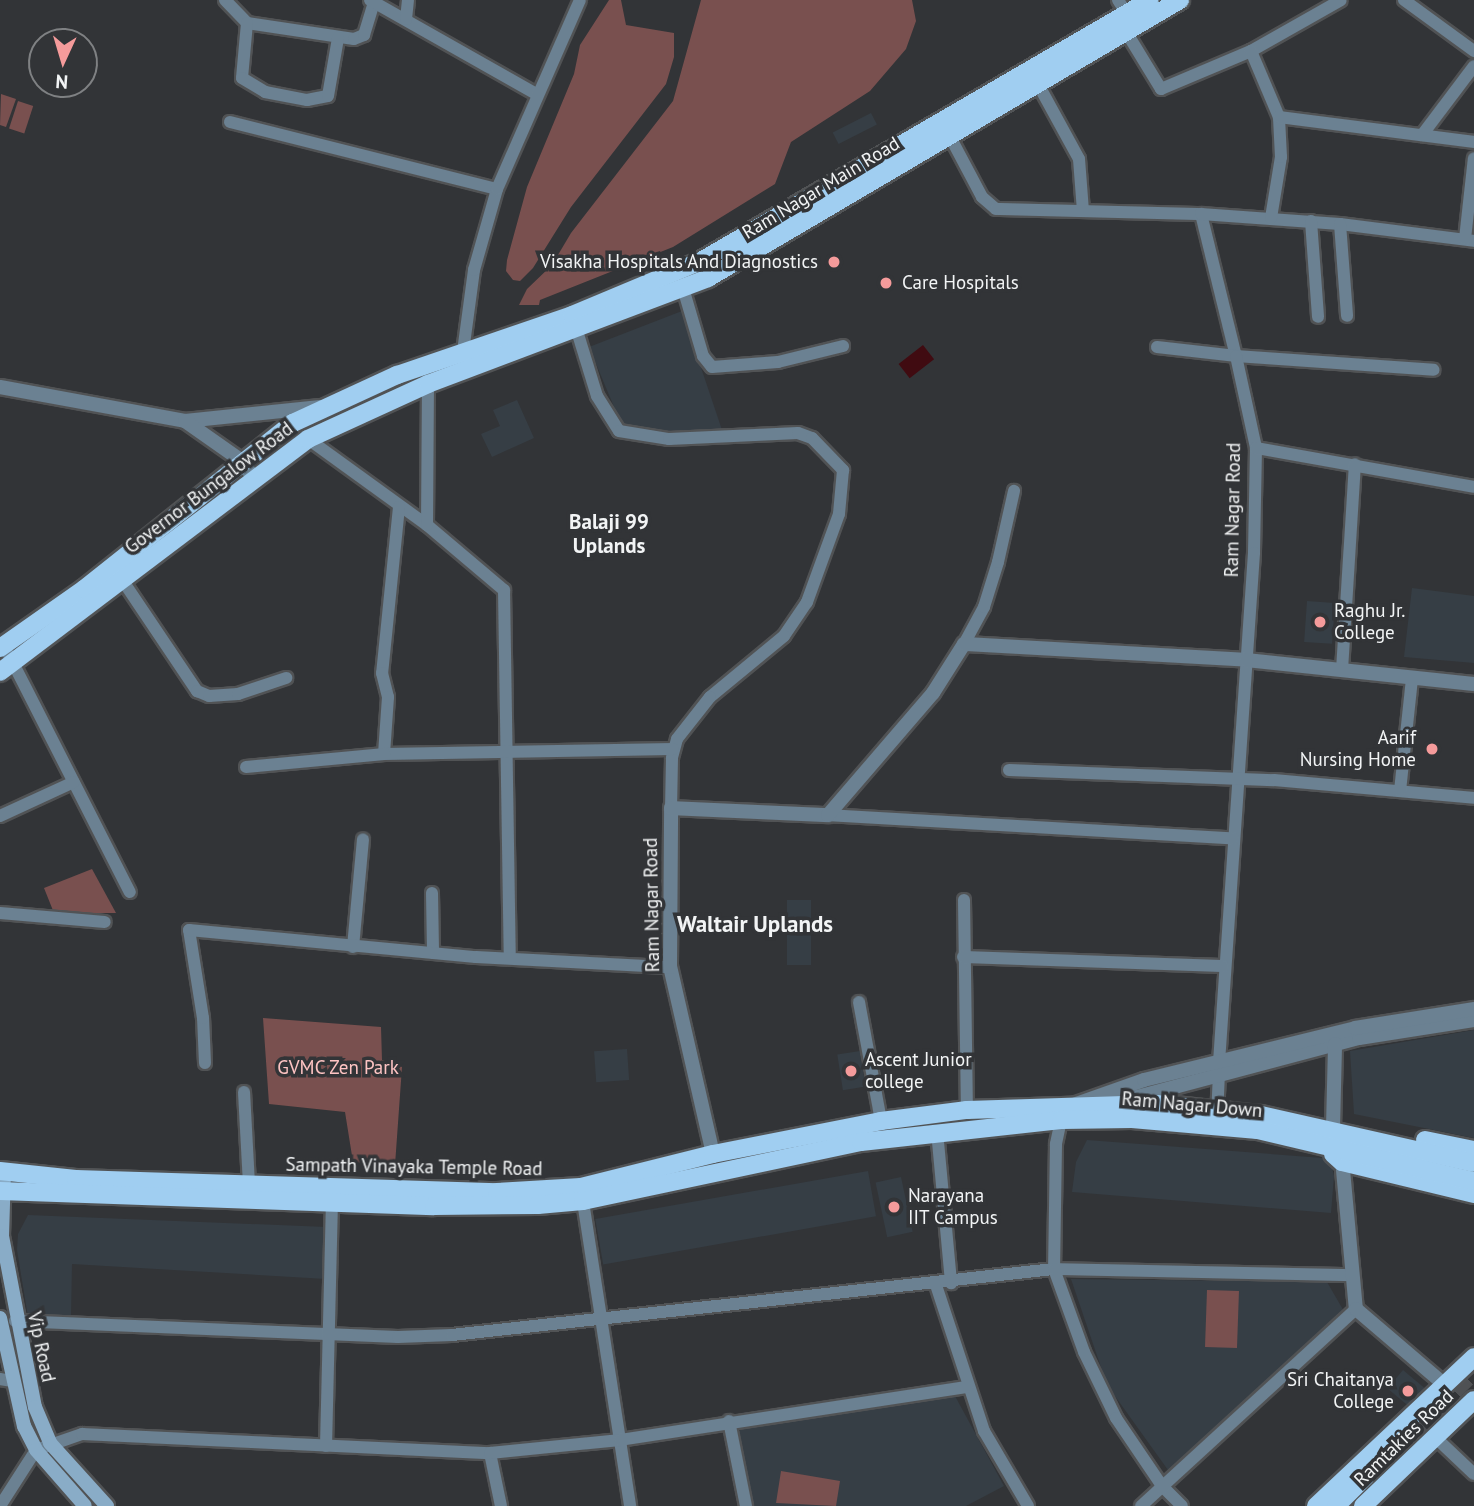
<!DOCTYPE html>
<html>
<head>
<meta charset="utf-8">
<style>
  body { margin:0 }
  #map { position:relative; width:1474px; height:1506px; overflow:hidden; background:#323437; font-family:"PT Sans",sans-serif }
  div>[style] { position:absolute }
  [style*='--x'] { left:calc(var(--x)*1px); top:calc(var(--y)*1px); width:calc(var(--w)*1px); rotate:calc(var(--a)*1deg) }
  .built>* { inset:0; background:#363e45; transform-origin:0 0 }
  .green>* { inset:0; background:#79504f; transform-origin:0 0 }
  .water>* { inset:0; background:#400b11; transform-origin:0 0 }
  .primary-tunnel>* { height:18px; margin-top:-9px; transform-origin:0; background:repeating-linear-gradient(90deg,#4f5154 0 18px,transparent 0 27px) }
  .roads { filter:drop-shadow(2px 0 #515355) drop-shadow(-2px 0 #515355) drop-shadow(0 2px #515355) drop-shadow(0 -2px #515355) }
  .minor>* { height:12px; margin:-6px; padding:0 6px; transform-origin:6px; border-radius:6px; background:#6b8192 }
  .tertiary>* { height:14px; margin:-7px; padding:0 7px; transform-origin:7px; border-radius:7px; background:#6b8192 }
  .secondary>* { height:14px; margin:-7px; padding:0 7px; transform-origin:7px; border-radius:7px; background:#89acc7 }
  .primary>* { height:18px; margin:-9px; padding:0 9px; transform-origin:9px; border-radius:9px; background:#a0cef1 }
  .dots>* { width:19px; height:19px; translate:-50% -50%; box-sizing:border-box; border:4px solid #323437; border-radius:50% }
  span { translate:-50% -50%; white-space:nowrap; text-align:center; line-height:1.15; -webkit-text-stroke:7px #323437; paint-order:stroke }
  .street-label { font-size:19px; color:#f2f4f5 }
  .poi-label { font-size:19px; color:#f2f4f5 }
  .right { translate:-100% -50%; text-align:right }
  .left { translate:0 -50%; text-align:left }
  .park-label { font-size:19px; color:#fec4c3 }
  .neighbourhood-label { font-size:21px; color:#f2f4f5; font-weight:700 }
  .quarter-label { font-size:23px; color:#f2f4f5; font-weight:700 }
  .north { position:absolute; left:28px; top:28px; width:70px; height:70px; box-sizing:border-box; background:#323437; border:2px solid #7f8183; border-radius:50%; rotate:184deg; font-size:19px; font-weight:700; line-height:28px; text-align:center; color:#f2f4f5 }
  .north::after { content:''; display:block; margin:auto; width:24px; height:32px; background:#f59b9b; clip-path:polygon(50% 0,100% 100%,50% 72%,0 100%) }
</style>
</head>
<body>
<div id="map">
  <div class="built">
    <i style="left:871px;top:113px;width:13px;height:43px;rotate:63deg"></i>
    <i style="clip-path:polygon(682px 311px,722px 430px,651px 433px,622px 426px,589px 347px)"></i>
    <i style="clip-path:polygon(517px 400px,534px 438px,492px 457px,481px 434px,500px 426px,493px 410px)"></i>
    <i style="clip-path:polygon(1412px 588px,1474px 596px,1474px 663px,1404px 657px)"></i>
    <i style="left:1307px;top:601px;width:28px;height:41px;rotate:4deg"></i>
    <i style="left:787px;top:900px;width:24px;height:65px"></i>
    <i style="clip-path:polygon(1474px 1030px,1474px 1138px,1354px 1114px,1350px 1051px)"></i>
    <i style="left:627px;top:1049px;width:31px;height:33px;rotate:86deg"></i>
    <i style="left:860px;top:1051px;width:36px;height:23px;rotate:81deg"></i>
    <i style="clip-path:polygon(1087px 1140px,1323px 1158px,1331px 1163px,1334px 1176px,1331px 1213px,1072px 1192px,1076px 1162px)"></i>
    <i style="left:868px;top:1171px;width:46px;height:277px;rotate:80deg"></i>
    <i style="left:901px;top:1177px;width:56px;height:26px;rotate:78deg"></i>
    <i style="clip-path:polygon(28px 1215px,327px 1227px,326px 1279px,72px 1264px,71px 1316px,28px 1317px,17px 1250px,18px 1234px)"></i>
    <i style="clip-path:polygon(1071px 1279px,1327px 1282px,1345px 1313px,1168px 1470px,1107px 1385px)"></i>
    <i style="left:1403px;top:1370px;width:35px;height:24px;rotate:40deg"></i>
    <i style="clip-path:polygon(955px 1396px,1004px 1486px,966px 1506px,752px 1506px,737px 1435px,744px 1424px)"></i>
  </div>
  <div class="green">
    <i style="clip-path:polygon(609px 0,621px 0,626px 25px,674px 33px,674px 57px,666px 84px,571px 207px,533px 268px,520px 281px,513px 280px,506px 271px,507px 260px,527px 187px,574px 74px,580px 45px)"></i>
    <i style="clip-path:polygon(701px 0,912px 0,916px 21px,906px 49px,870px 91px,791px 142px,775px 184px,673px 247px,540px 300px,539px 305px,519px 305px,527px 289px,552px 265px,571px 233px,673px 101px)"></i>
    <i style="clip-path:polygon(1px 94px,16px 99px,6px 127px,0 125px)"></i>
    <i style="left:18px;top:101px;width:16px;height:29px;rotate:18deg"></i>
    <i style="clip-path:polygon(92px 869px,116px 913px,54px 913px,44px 888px)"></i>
    <i style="clip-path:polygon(263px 1018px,381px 1027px,382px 1060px,402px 1067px,395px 1165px,353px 1162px,345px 1112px,269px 1104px)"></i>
    <i style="left:1207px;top:1290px;width:32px;height:57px;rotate:2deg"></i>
    <i style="clip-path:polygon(781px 1471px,840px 1481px,836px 1506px,776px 1503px)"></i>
  </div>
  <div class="water">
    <i style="left:923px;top:345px;width:18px;height:31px;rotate:52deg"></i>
  </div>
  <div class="primary-tunnel">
    <i style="--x:1396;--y:1447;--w:109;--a:-44.3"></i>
  </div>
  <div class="roads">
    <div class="minor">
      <i style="--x:225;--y:0;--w:32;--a:46"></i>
      <i style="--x:247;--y:23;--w:108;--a:8.5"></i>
      <i style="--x:354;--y:39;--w:11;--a:-22"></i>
      <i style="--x:364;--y:35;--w:34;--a:-73"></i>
      <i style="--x:370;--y:0;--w:191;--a:29.5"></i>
      <i style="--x:1118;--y:0;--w:24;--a:57"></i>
      <i style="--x:1404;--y:0;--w:87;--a:36.1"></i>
      <i style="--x:406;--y:19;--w:19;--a:-84"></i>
      <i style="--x:247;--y:23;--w:55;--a:95.2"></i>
      <i style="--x:242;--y:78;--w:27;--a:31"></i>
      <i style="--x:265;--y:92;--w:43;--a:10.8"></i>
      <i style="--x:307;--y:100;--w:21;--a:-11"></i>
      <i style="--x:328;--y:96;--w:59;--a:-80.2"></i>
      <i style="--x:1122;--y:25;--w:75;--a:58.6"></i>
      <i style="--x:1161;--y:89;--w:98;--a:-22.9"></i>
      <i style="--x:1251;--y:51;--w:103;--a:-29.5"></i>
      <i style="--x:1251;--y:51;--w:72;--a:67"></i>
      <i style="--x:1038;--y:84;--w:85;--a:61.3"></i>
      <i style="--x:1079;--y:159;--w:52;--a:85.6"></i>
      <i style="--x:230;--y:122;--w:275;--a:14.1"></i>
      <i style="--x:946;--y:129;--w:77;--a:62.1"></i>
      <i style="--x:982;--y:197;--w:18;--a:41"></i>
      <i style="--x:996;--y:209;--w:205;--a:1.4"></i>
      <i style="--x:1201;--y:214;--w:146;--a:76.2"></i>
      <i style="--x:1236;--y:356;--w:198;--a:4"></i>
      <i style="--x:1422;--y:135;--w:86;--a:-53"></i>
      <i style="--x:1201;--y:214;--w:139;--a:4.1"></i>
      <i style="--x:1340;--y:224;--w:135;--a:7.2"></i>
      <i style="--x:1271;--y:218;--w:62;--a:-80.7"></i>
      <i style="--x:1281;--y:157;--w:40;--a:-92.9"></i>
      <i style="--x:1279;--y:117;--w:197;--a:7.3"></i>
      <i style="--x:1311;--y:221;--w:96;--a:85.8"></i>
      <i style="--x:1340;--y:224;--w:92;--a:85.6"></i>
      <i style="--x:1465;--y:239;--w:81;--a:-83.7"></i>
      <i style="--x:683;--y:288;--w:71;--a:73.6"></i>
      <i style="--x:703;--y:356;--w:14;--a:51"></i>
      <i style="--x:712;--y:367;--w:66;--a:-4.3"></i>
      <i style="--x:778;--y:362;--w:67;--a:-13.8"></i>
      <i style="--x:577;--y:331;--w:68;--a:72.9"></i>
      <i style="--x:597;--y:396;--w:41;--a:57.8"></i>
      <i style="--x:619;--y:431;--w:51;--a:9.1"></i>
      <i style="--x:669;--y:439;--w:129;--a:-2.7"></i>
      <i style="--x:798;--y:433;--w:15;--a:20"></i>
      <i style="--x:812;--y:438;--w:45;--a:45.9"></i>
      <i style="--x:843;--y:470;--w:44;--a:95.2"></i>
      <i style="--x:839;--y:514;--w:94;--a:110"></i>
      <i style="--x:807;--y:602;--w:41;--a:124.1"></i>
      <i style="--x:784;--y:636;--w:96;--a:140.5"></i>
      <i style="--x:710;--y:697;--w:53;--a:128.2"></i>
      <i style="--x:677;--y:739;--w:20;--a:105"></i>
      <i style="--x:672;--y:758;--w:50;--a:91.1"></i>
      <i style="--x:1157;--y:347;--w:80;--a:6.5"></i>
      <i style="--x:1236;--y:356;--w:94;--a:77.7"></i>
      <i style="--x:1256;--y:448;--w:105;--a:91.1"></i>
      <i style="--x:1254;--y:553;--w:510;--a:93.93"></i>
      <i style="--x:462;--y:359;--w:90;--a:-82.3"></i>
      <i style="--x:474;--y:270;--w:84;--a:-74.1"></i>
      <i style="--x:497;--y:189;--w:206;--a:-66.3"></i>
      <i style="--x:308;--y:439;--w:147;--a:35.9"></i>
      <i style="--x:427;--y:525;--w:101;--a:40.2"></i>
      <i style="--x:504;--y:590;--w:368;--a:89.1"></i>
      <i style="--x:1256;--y:448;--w:221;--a:10.1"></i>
      <i style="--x:399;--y:507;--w:167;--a:95.8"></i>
      <i style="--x:382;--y:673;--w:25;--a:76"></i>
      <i style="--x:388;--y:697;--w:57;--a:94"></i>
      <i style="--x:384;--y:754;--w:289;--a:-1"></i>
      <i style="--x:427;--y:525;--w:141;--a:-89.6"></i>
      <i style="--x:123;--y:581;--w:133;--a:56.1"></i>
      <i style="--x:197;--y:691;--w:13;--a:23"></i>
      <i style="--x:209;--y:696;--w:29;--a:-4"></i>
      <i style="--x:238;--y:694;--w:51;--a:-18.4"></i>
      <i style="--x:964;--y:644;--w:42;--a:-61.6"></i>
      <i style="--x:984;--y:607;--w:47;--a:-72.7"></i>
      <i style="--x:998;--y:562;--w:73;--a:-77.3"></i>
      <i style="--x:9;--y:655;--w:266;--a:63"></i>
      <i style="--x:1342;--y:670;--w:206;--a:-86.4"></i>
      <i style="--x:246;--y:767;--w:139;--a:-5.4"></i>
      <i style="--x:1009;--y:770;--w:265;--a:2.2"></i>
      <i style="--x:1274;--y:780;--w:201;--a:5.1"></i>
      <i style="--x:1400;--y:791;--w:114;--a:-83.9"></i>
      <i style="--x:828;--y:815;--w:405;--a:3.3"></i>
      <i style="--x:0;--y:816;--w:81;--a:-24.7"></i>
      <i style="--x:432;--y:893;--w:60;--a:89"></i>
      <i style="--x:964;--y:900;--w:210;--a:89.2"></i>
      <i style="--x:0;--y:913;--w:105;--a:4.9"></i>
      <i style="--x:353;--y:947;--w:108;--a:-84.7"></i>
      <i style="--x:963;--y:957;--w:260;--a:2"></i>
      <i style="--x:859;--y:1002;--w:121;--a:79.5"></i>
      <i style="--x:205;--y:1063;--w:45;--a:-92.5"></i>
      <i style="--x:203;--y:1018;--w:89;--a:-99"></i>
      <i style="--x:189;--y:930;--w:288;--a:5.4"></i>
      <i style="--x:476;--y:957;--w:194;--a:3"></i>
      <i style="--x:244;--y:1092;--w:93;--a:86.9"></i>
      <i style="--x:1217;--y:1118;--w:45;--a:-87.5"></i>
      <i style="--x:1061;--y:1120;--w:25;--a:102"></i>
      <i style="--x:1056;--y:1144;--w:125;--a:90.9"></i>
      <i style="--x:1054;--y:1269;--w:88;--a:70.1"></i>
      <i style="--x:1084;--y:1352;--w:73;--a:64.1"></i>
      <i style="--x:1116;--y:1418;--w:82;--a:55.9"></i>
      <i style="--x:1162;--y:1486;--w:28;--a:45"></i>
      <i style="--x:937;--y:1131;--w:153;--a:84.7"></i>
      <i style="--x:582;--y:1195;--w:315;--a:81.2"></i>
      <i style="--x:936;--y:1285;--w:154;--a:71.8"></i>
      <i style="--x:984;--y:1431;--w:87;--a:59.6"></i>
      <i style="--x:15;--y:1321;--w:383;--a:2.4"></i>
      <i style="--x:398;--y:1337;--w:54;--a:-2.1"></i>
      <i style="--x:452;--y:1335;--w:606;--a:-6.26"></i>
      <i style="--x:1054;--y:1269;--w:295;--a:1.2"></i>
      <i style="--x:0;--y:1379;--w:11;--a:10"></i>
      <i style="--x:729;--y:1421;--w:87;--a:78.7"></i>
      <i style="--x:1436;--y:1438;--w:52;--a:43.5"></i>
      <i style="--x:326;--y:1446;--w:243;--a:-88.6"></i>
      <i style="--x:490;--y:1453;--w:54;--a:78.3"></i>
      <i style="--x:0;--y:1506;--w:67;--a:-57.3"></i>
      <i style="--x:36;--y:1450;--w:49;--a:-19.2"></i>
      <i style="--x:82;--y:1434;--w:408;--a:2.7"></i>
      <i style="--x:490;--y:1453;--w:131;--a:-5.7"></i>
      <i style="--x:620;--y:1440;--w:351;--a:-8.7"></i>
      <i style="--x:1141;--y:1506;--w:292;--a:-42.5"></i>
    </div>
    <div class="tertiary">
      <i style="--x:0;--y:387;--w:188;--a:10.4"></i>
      <i style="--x:185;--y:421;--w:136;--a:-5.9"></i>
      <i style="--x:185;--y:421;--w:70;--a:35.1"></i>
      <i style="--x:242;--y:461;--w:23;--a:56"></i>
      <i style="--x:1118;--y:1102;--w:249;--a:-14.9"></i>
      <i style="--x:1359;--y:1038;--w:116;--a:-8.9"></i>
      <i style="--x:1073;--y:1105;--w:75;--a:-19.4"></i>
      <i style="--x:1144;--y:1080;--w:217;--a:-13.8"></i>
      <i style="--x:1355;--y:1028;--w:121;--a:-9.1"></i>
      <i style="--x:1333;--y:1128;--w:84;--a:-88.6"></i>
      <i style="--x:713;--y:1154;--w:192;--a:-102.9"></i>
      <i style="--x:670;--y:967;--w:159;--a:-89.6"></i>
      <i style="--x:671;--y:808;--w:157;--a:2.6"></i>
      <i style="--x:828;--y:815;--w:161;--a:-49.3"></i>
      <i style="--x:933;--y:693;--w:58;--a:-57.7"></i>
      <i style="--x:964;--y:644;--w:282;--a:3.2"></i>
      <i style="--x:1246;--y:660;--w:229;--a:6"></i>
      <i style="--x:1343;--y:1170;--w:140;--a:84.7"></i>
      <i style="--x:1356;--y:1309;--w:117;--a:40.5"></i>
    </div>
    <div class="secondary">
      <i style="--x:4;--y:1172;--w:64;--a:91.8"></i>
      <i style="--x:2;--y:1236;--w:174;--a:79.1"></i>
      <i style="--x:35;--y:1407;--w:39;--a:67"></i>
      <i style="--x:50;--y:1443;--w:85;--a:47.9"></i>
      <i style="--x:0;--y:1318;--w:111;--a:77.5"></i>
      <i style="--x:24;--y:1426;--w:27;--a:63"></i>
      <i style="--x:36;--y:1450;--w:74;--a:48.8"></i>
    </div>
    <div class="primary">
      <i style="--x:0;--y:648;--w:103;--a:-35.1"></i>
      <i style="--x:84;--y:589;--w:267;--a:-38.5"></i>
      <i style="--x:293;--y:423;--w:115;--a:-24.8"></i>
      <i style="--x:397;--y:375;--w:185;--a:-18.9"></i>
      <i style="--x:572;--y:315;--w:140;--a:-22.7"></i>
      <i style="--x:701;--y:261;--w:519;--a:-30.17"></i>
      <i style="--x:0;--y:672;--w:386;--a:-37.1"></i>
      <i style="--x:308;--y:439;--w:132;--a:-24.6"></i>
      <i style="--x:428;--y:384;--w:299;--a:-20.7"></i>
      <i style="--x:708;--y:278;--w:548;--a:-30.5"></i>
      <i style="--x:1425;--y:1140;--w:50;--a:11.5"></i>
      <i style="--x:1333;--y:1154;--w:12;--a:42"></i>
      <i style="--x:1342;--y:1162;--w:136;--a:13.6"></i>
      <i style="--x:0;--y:1171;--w:76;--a:6"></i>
      <i style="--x:76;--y:1179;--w:421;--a:1.8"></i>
      <i style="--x:497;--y:1192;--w:84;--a:-3.4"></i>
      <i style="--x:581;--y:1187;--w:136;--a:-14"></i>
      <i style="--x:713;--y:1154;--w:171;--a:-11.1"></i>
      <i style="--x:881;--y:1121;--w:87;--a:-7.3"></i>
      <i style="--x:967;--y:1110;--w:189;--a:-1.8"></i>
      <i style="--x:1156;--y:1104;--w:106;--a:6"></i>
      <i style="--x:1261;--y:1115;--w:218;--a:12.7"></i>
      <i style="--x:0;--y:1191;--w:434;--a:2"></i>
      <i style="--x:434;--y:1206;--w:104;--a:-0.6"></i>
      <i style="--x:538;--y:1205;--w:45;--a:-5.1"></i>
      <i style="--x:583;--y:1201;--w:284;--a:-12"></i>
      <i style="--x:861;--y:1142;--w:201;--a:-6.3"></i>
      <i style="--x:1061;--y:1120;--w:71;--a:-0.8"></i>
      <i style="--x:1132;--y:1119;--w:126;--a:5"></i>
      <i style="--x:1258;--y:1130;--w:222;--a:13.3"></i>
      <i style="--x:1316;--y:1506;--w:217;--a:-43.3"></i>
      <i style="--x:1336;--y:1506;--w:42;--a:-45"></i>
      <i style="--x:1363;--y:1506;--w:153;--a:-43.7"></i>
    </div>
  </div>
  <div class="dots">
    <i style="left:834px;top:262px;background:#f59b9b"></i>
    <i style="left:886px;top:283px;background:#f59b9b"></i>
    <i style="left:1320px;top:622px;background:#f59b9b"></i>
    <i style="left:1432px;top:749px;background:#f59b9b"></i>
    <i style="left:851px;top:1071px;background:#f59b9b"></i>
    <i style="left:894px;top:1207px;background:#f59b9b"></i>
    <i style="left:1408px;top:1391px;background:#f59b9b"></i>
  </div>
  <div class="street-label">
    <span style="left:821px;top:188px;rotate:-31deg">Ram Nagar Main Road</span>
    <span style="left:209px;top:488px;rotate:-37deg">Governor Bungalow Road</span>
    <span style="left:1233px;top:510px;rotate:-89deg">Ram Nagar Road</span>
    <span style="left:652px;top:905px;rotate:-91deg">Ram Nagar Road</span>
    <span style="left:1192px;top:1105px;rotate:5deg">Ram Nagar Down</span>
    <span style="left:414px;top:1167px;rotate:1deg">Sampath Vinayaka Temple Road</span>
    <span style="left:41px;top:1347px;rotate:78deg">Vip Road</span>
    <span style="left:1404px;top:1438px;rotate:-44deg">Ramtakies Road</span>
  </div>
  <div class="poi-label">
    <span class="right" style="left:818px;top:262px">Visakha Hospitals And Diagnostics</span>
    <span class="left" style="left:902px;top:283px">Care Hospitals</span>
    <span class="left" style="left:1334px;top:622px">Raghu Jr.<br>College</span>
    <span class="right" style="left:1416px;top:749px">Aarif<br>Nursing Home</span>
    <span class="left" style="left:865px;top:1071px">Ascent Junior<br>college</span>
    <span class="left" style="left:908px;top:1207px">Narayana<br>IIT Campus</span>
    <span class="right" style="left:1394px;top:1391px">Sri Chaitanya<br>College</span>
  </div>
  <div class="park-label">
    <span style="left:338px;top:1068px">GVMC Zen Park</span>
  </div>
  <div class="neighbourhood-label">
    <span style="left:609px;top:534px">Balaji 99<br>Uplands</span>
  </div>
  <div class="quarter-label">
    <span style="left:755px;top:924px">Waltair Uplands</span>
  </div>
  <div class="north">N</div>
</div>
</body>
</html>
